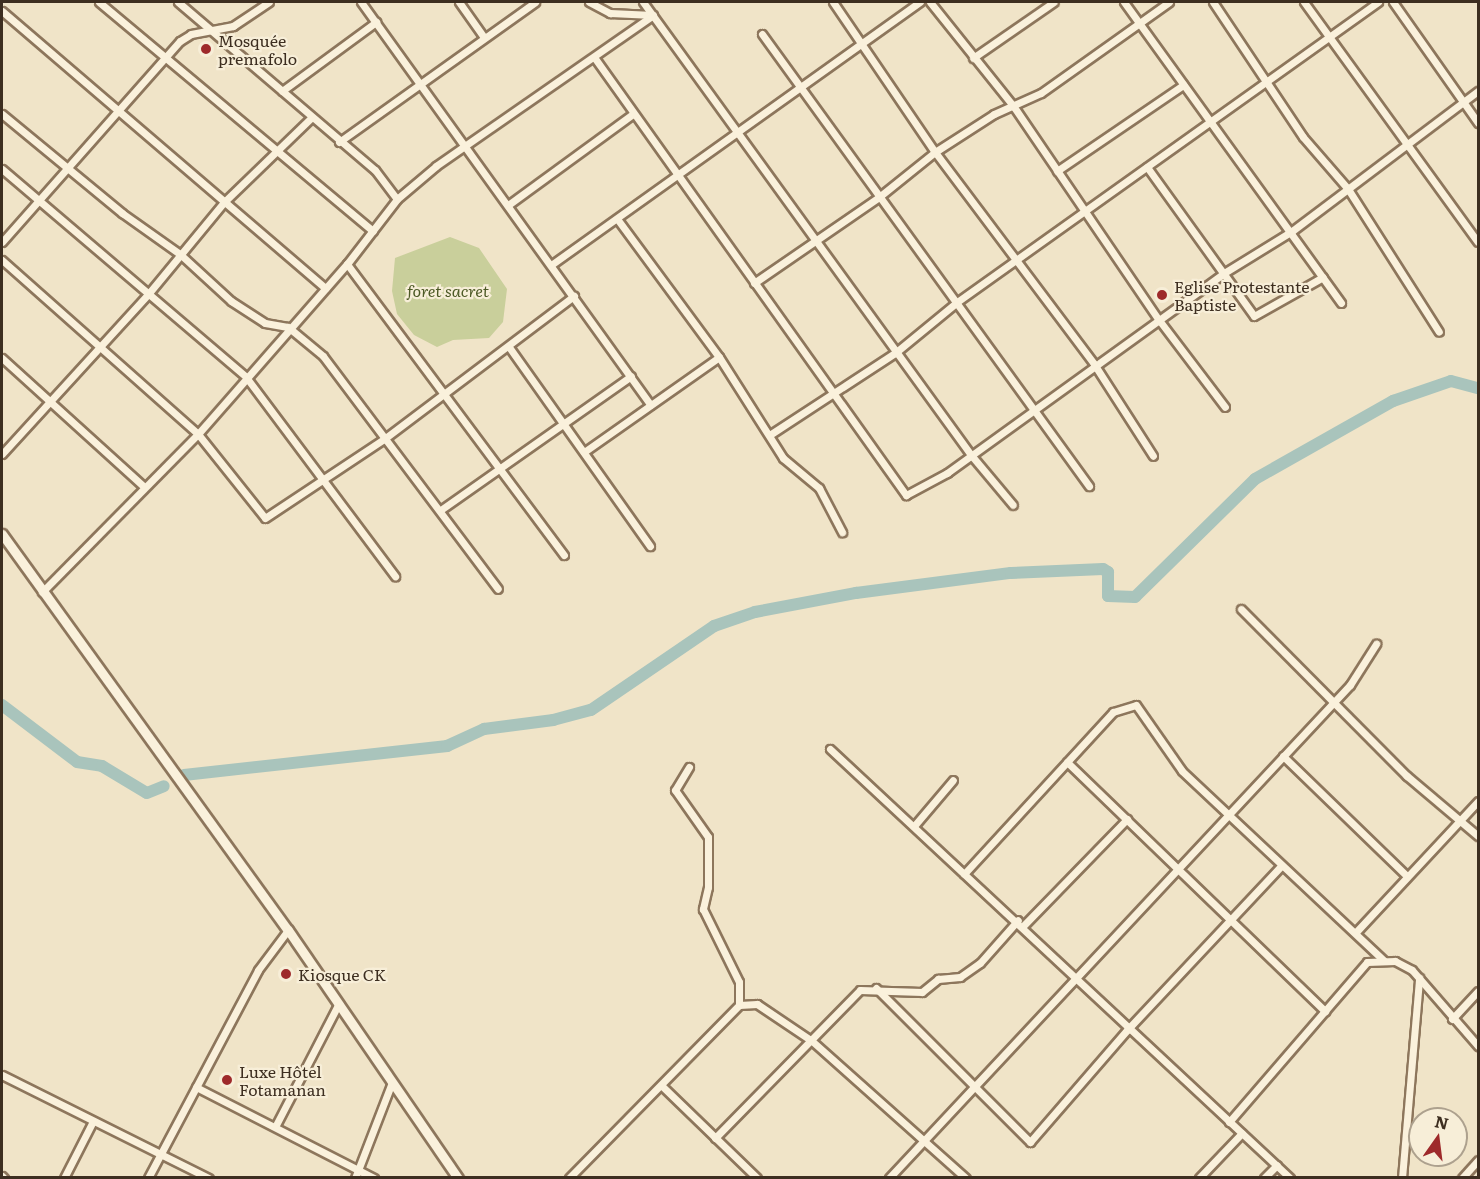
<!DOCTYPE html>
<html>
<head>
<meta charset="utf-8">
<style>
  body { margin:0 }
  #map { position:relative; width:1480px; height:1179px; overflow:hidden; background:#f0e4c8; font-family:Literata,serif }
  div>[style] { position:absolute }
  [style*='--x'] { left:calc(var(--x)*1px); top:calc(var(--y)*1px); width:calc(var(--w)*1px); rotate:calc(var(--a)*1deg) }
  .green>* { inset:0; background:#c9cf9b }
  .river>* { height:12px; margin:-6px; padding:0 6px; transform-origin:6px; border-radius:6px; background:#a9c4bc }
  .roads { filter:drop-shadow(2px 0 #8d765c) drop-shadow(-2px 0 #8d765c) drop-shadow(0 2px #8d765c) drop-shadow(0 -2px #8d765c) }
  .minor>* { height:7px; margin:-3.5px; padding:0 3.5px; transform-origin:3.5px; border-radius:3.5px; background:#faf1dc }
  .secondary>* { height:9px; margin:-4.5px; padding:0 4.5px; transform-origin:4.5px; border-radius:4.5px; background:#faf1dc }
  .dots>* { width:16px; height:16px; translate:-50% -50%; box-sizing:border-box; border:3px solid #f7eed8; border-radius:50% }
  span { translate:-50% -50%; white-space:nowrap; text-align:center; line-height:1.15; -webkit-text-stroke:4.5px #f7eed8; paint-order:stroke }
  .poi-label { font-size:16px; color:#3d2e20 }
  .left { translate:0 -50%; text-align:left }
  .park-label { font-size:16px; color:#4d5a26; font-style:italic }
  .frame { position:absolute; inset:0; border:3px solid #3d2e20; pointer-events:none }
  .north { position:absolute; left:1408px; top:1107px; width:60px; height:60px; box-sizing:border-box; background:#f7eed8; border:2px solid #ada18e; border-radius:50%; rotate:14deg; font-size:16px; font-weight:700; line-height:24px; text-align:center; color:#3d2e20 }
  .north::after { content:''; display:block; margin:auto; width:21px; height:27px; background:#9e2a2b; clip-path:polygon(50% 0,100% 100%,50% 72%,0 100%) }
</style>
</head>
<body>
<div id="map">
  <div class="green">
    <i style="clip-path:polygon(450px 237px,479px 248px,507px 289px,503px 322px,489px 338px,453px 340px,437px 347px,414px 335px,397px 314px,392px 291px,395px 258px)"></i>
  </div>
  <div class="river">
    <i style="--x:2;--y:705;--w:94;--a:37.2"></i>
    <i style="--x:77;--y:762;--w:25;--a:9"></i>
    <i style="--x:102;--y:766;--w:52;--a:31"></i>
    <i style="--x:147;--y:793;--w:18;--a:-22"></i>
    <i style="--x:184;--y:775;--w:265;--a:-6.3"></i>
    <i style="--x:447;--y:746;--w:41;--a:-24.7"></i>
    <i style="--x:484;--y:729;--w:70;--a:-7.4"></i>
    <i style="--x:553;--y:720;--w:39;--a:-15"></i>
    <i style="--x:591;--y:710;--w:149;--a:-34.3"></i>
    <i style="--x:714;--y:626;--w:43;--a:-18.9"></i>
    <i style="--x:755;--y:612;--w:103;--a:-10.7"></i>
    <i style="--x:856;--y:593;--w:156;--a:-7.4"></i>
    <i style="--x:1011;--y:573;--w:92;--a:-2.5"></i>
    <i style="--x:1103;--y:569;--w:6;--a:31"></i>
    <i style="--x:1108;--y:572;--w:24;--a:90"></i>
    <i style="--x:1108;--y:596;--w:27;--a:2"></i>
    <i style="--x:1135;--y:597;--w:168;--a:-44.5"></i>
    <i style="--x:1255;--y:479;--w:159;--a:-29.5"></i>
    <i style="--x:1393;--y:401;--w:61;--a:-19"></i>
    <i style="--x:1451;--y:381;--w:28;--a:15"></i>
  </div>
  <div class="roads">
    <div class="minor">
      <i style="--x:99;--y:2;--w:357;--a:39.9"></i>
      <i style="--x:178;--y:2;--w:259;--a:40.5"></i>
      <i style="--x:375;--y:170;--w:36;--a:53"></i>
      <i style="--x:361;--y:2;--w:496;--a:54.3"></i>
      <i style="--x:459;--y:2;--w:42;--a:54.8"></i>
      <i style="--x:589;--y:2;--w:24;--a:28"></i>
      <i style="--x:610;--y:13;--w:43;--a:2.7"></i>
      <i style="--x:643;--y:2;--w:559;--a:54.09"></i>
      <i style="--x:971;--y:455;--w:65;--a:50"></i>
      <i style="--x:833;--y:2;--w:181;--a:55.8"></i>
      <i style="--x:935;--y:152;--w:265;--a:53.1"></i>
      <i style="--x:1094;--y:364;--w:109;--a:57.3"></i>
      <i style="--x:930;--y:2;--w:134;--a:51.3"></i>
      <i style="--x:1014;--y:107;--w:258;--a:55.8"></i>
      <i style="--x:1159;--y:320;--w:109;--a:52.8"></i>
      <i style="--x:1124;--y:2;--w:371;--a:54.2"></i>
      <i style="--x:1213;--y:2;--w:162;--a:56.3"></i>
      <i style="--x:1303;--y:137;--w:69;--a:49.1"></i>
      <i style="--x:1348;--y:189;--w:169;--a:57.5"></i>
      <i style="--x:1304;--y:2;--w:296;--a:54.1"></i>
      <i style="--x:1393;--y:2;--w:148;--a:54.9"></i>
      <i style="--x:2;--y:11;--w:426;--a:40.6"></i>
      <i style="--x:762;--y:34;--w:558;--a:54.12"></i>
      <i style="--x:594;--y:57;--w:538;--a:54.54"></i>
      <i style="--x:906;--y:495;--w:47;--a:-28.2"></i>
      <i style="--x:947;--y:473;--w:342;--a:-35.8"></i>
      <i style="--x:1224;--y:273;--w:80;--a:-31.7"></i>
      <i style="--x:1292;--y:231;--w:233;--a:-37"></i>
      <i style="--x:973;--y:58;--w:98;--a:-34.7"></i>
      <i style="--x:282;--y:91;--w:117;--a:-36.3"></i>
      <i style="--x:2;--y:114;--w:156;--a:39.5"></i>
      <i style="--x:122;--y:213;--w:72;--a:35.4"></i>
      <i style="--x:181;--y:255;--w:68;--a:42.6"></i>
      <i style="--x:231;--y:301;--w:40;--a:32.9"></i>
      <i style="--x:265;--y:323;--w:23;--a:10"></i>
      <i style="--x:288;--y:327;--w:45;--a:39.6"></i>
      <i style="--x:323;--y:356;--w:291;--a:53.1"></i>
      <i style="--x:339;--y:142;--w:241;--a:-35.5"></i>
      <i style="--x:1147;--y:167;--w:183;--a:54.3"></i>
      <i style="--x:1254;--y:316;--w:79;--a:-29.5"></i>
      <i style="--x:2;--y:169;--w:321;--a:40.4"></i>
      <i style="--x:246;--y:377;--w:249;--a:53.2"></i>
      <i style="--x:1057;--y:171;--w:153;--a:-34.3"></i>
      <i style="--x:508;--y:205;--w:155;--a:-36.1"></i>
      <i style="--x:618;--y:220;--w:170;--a:53.6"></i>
      <i style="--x:719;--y:357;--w:120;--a:57.6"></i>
      <i style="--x:783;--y:458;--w:47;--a:39.8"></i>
      <i style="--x:819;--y:488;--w:50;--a:62.4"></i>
      <i style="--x:2;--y:242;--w:268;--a:-48.5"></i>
      <i style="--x:180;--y:41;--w:13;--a:-32"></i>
      <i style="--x:191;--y:34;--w:43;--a:-10.8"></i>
      <i style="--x:233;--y:26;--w:43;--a:-33.7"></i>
      <i style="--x:2;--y:260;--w:262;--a:41.6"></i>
      <i style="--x:198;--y:434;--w:107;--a:51.4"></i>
      <i style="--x:265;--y:518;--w:143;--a:-33.6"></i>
      <i style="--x:384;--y:439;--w:238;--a:-37"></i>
      <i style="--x:347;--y:264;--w:363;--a:53.3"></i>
      <i style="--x:551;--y:265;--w:453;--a:-35.5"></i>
      <i style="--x:754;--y:283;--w:152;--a:-34.5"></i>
      <i style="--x:879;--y:197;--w:72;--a:-38.8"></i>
      <i style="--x:935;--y:152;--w:70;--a:-32.8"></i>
      <i style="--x:994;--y:114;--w:51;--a:-24.1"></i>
      <i style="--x:1041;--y:93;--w:157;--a:-35.4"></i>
      <i style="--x:509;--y:347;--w:244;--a:54.7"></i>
      <i style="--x:2;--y:358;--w:190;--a:42.2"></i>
      <i style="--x:771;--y:434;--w:148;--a:-33.2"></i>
      <i style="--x:895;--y:353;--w:80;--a:-39.4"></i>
      <i style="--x:957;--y:302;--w:517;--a:-35.47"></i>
      <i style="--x:584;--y:452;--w:165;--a:-35.1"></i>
      <i style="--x:2;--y:454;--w:218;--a:-47.6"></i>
      <i style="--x:149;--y:293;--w:118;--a:-50.5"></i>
      <i style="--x:224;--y:202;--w:122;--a:-44"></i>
      <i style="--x:442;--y:509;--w:231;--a:-35.1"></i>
      <i style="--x:42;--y:592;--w:222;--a:-45.4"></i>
      <i style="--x:198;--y:434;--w:226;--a:-48.8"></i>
      <i style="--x:347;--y:264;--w:82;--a:-52.4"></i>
      <i style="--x:397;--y:199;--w:51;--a:-40.2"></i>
      <i style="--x:436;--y:166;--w:264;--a:-34.8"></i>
      <i style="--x:1241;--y:609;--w:235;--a:45.2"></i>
      <i style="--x:1407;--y:776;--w:93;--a:40.2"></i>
      <i style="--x:830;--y:749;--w:629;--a:43"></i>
      <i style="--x:1283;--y:756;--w:171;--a:44.1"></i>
      <i style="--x:1067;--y:762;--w:359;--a:44"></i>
      <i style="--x:689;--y:767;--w:27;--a:121"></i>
      <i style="--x:675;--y:790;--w:57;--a:54.9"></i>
      <i style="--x:708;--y:837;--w:50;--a:90"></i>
      <i style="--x:708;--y:887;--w:23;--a:103"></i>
      <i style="--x:703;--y:909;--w:81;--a:63.7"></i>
      <i style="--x:739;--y:982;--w:23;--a:90"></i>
      <i style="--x:914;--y:826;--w:60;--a:-49.7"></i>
      <i style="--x:964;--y:874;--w:220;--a:-47.4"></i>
      <i style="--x:1113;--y:712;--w:24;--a:-17"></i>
      <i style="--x:1136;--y:705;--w:80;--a:55.1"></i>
      <i style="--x:1182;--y:771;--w:277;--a:43.2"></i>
      <i style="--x:1024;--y:925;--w:148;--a:-45.8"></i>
      <i style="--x:1356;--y:932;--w:179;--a:-47"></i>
      <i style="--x:876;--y:988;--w:218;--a:45"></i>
      <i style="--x:1030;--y:1142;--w:148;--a:-49.1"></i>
      <i style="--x:1127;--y:1030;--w:225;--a:-46.8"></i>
      <i style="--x:1452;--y:1019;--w:38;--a:-47"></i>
      <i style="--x:2;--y:1075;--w:231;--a:26.5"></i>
      <i style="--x:662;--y:1086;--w:132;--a:44.1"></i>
      <i style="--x:196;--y:1087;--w:200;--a:27.1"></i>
      <i style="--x:1229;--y:1122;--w:211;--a:-49.2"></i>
      <i style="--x:1367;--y:962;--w:28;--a:-2"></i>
      <i style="--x:1395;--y:961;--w:19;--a:28"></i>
      <i style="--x:1412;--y:970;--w:101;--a:49"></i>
      <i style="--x:276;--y:1125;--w:135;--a:-62.7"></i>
      <i style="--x:715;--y:1138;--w:207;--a:-45.6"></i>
      <i style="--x:860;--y:990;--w:62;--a:1.8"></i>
      <i style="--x:922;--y:992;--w:21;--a:-39"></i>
      <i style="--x:938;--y:979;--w:22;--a:-5"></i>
      <i style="--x:960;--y:977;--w:24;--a:-35"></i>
      <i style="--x:980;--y:963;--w:57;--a:-48.5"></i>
      <i style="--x:2;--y:1176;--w:3;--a:45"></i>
      <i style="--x:64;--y:1178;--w:64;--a:-63"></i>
      <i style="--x:148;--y:1178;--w:235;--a:-62.1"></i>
      <i style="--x:258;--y:970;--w:50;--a:-53.1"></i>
      <i style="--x:355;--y:1178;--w:103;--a:-68.9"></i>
      <i style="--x:569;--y:1178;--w:243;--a:-45.5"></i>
      <i style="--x:739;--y:1005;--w:18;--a:-3"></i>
      <i style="--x:757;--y:1004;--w:66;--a:33.9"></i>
      <i style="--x:812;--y:1041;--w:206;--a:41.7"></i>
      <i style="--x:889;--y:1178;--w:675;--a:-46.92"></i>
      <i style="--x:1350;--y:685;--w:49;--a:-57.6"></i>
      <i style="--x:1199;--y:1178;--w:62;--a:-46.3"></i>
      <i style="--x:1264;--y:1178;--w:18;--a:-45"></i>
      <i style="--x:1402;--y:1178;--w:201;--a:-85.1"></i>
      <i style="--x:1462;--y:1178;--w:24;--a:-48"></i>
    </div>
    <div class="secondary">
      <i style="--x:2;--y:534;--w:488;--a:54.2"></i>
      <i style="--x:288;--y:930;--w:301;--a:55.6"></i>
    </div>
  </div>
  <div class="dots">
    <i style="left:206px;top:49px;background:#9e2a2b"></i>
    <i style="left:1162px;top:295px;background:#9e2a2b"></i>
    <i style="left:286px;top:974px;background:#9e2a2b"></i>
    <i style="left:227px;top:1080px;background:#9e2a2b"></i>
  </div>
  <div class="poi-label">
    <span class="left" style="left:218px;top:49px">Mosquée<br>premafolo</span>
    <span class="left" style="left:1174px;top:295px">Eglise Protestante<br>Baptiste</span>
    <span class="left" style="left:298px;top:974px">Kiosque CK</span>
    <span class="left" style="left:239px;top:1080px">Luxe Hôtel<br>Fotamanan</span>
  </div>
  <div class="park-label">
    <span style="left:448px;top:290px">foret sacret</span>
  </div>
  <div class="frame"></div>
  <div class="north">N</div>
</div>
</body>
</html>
